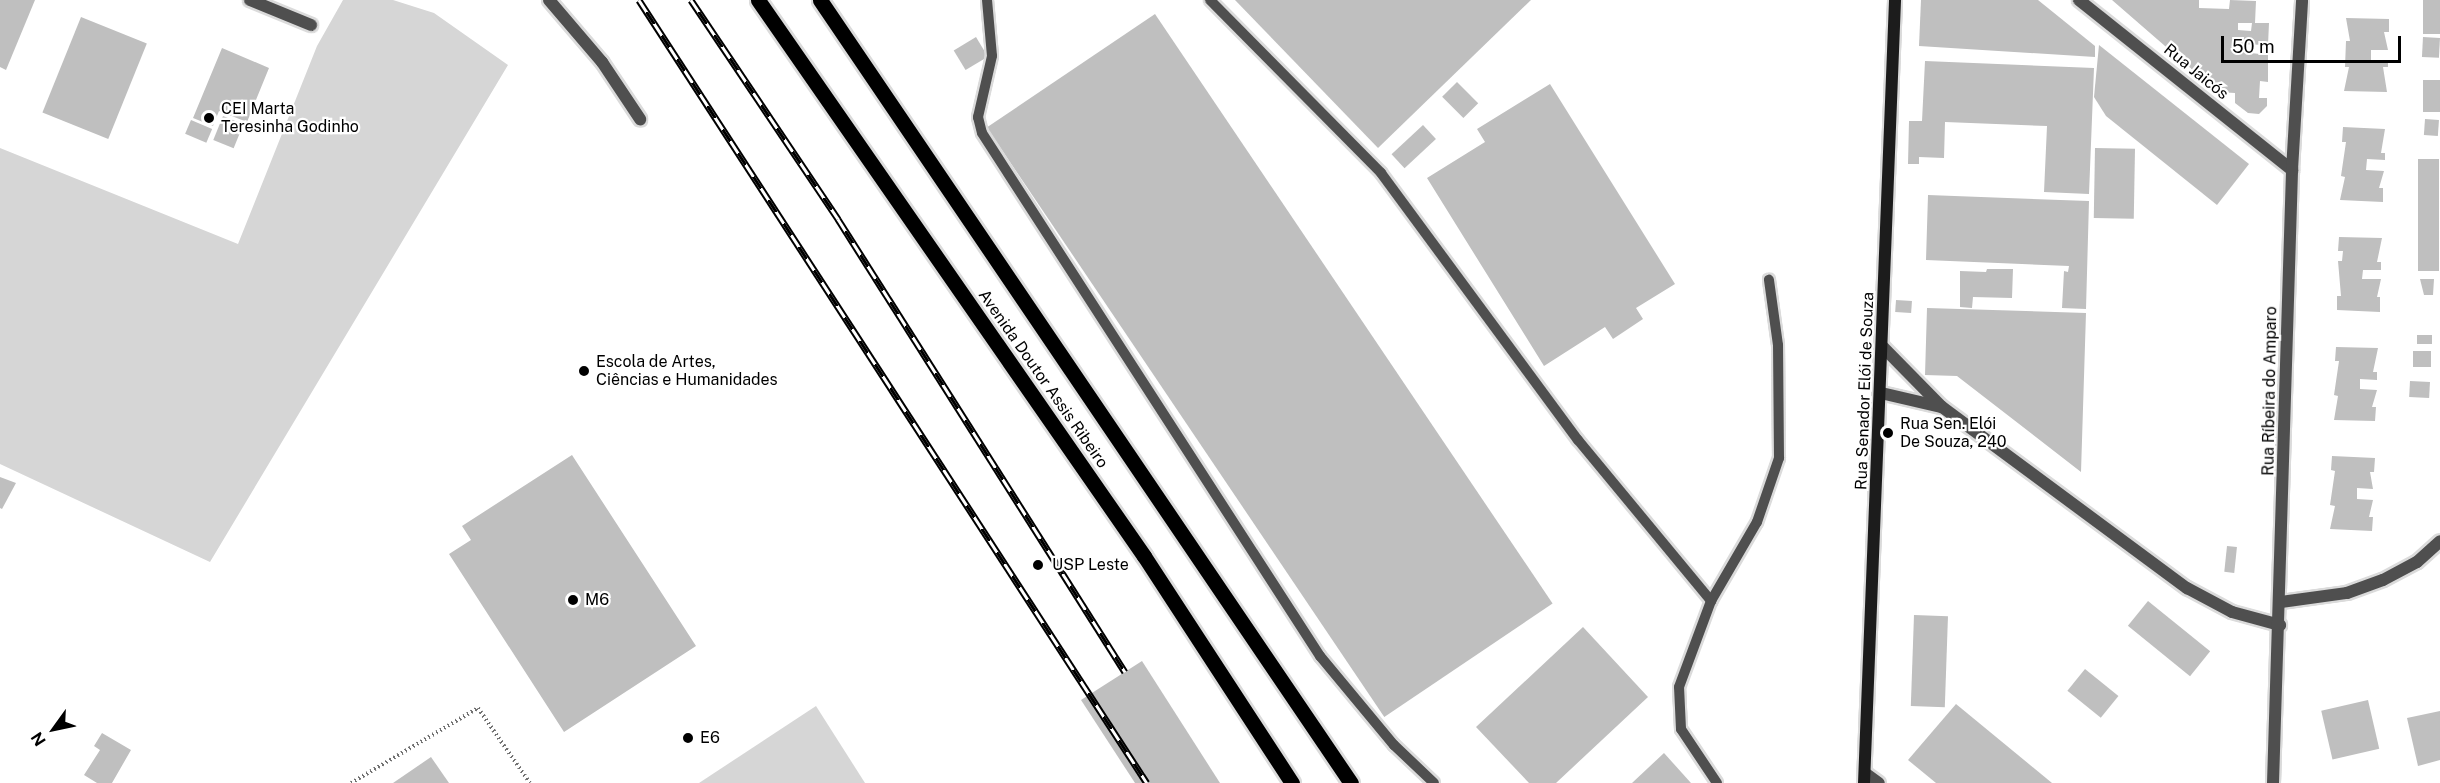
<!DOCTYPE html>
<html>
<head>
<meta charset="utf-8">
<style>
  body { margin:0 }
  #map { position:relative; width:2440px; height:783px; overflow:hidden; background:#fff; font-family:"Public Sans",sans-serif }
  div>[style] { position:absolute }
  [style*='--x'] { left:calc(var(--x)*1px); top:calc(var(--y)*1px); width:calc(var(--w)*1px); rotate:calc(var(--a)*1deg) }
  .green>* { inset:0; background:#d6d6d6 }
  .building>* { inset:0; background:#bfbfbf; transform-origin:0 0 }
  .path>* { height:4px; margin-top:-2px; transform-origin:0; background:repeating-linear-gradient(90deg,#717171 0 1.5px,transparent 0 4.5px) }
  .roads { filter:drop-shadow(2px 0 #dbdbdb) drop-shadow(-2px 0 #dbdbdb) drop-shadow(0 2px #dbdbdb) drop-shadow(0 -2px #dbdbdb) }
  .service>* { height:10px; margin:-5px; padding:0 5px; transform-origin:5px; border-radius:5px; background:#4f4f4f }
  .minor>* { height:12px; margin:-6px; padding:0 6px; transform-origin:6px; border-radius:6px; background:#4f4f4f }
  .secondary>* { height:12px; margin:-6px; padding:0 6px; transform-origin:6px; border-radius:6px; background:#1c1c1c }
  .primary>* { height:15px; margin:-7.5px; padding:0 7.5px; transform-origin:7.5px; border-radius:7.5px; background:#000 }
  .rail>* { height:7px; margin-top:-3.5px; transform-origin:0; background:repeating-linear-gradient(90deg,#fff 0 14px,#000 0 28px); box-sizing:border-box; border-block:2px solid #000 }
  .dots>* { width:16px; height:16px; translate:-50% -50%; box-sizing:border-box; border:3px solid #fff; border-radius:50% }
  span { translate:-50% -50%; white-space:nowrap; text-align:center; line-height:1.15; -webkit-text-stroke:4.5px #fff; paint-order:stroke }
  .street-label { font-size:16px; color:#000 }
  .poi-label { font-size:16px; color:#000 }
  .left { translate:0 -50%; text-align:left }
  .north { position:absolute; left:24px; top:699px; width:60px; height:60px; -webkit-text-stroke:4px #fff; paint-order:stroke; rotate:237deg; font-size:16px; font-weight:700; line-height:24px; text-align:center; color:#000 }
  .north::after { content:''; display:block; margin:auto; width:21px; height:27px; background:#000; clip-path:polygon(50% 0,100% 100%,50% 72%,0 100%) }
  .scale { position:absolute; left:2221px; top:36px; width:180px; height:27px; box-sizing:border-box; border:3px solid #000; border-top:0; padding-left:8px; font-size:18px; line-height:21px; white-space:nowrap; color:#000; -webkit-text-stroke:4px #fff; paint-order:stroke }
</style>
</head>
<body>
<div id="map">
  <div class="green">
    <i style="clip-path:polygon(343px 0,393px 0,434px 13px,508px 65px,210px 562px,0 464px,0 148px,238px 244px,317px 46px)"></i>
    <i style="clip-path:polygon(816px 706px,865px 783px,699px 783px)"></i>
  </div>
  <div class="building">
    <i style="clip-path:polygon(0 0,35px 0,6px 70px,0 67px)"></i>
    <i style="clip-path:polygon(1235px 0,1531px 0,1378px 148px)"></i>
    <i style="clip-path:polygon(1921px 0,2038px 0,2095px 46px,2095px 57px,1919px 46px)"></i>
    <i style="clip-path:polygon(evenodd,2112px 0,2199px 0,2199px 8px,2229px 9px,2230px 0,2256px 1px,2255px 23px,2269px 23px,2268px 45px,2234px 44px,2234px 51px,2268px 55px,2268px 82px,2260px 81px,2259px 98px,2267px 98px,2267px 106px,2259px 114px,2248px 113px,2235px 103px,2235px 93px,2218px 92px,2112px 0,2238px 23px,2252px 23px,2251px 31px,2238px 30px,2238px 23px)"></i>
    <i style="left:2423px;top:0;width:17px;height:34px"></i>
    <i style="left:1155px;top:14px;width:711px;height:203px;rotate:56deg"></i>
    <i style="left:81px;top:17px;width:71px;height:103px;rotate:22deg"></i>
    <i style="clip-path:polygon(2346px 18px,2389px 19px,2389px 32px,2384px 32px,2388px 50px,2371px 50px,2371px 60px,2388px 60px,2388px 67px,2383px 67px,2387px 92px,2344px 91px,2349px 67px,2345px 67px,2346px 41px,2350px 41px)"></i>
    <i style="left:976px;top:37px;width:23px;height:26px;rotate:59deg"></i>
    <i style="left:2423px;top:37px;width:17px;height:20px;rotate:3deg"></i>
    <i style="clip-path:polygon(2099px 45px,2249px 164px,2217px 205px,2106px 116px,2094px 97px)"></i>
    <i style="clip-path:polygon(222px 48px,269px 68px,247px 122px,219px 111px,213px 126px,193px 118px)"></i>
    <i style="clip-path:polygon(1925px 61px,2094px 68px,2089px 194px,2044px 192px,2047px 126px,1945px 122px,1944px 158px,1919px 157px,1919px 164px,1908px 164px,1909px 121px,1922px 121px)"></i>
    <i style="left:2423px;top:80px;width:17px;height:32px"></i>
    <i style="left:1457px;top:82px;width:30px;height:21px;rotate:45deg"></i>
    <i style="clip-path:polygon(1550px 84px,1675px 284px,1636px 308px,1643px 319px,1613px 339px,1605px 327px,1544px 366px,1427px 178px,1485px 142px,1477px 129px)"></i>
    <i style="left:223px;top:116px;width:22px;height:26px;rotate:22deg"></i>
    <i style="left:2425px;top:119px;width:14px;height:16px;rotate:4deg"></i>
    <i style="left:191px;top:120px;width:23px;height:15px;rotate:23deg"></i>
    <i style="left:1423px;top:125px;width:19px;height:43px;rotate:47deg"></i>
    <i style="clip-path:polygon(2343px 127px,2385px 129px,2381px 153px,2385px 153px,2385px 160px,2367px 159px,2366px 170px,2384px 171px,2379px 188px,2383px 188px,2383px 202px,2340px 200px,2345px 177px,2341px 176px,2346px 142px,2342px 142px)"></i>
    <i style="left:2095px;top:148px;width:40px;height:70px;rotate:1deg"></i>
    <i style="left:2418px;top:159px;width:21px;height:112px"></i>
    <i style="clip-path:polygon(1928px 195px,2089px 201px,2086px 309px,2062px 308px,2064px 271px,2068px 272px,2069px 266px,1926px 260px)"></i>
    <i style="clip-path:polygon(2339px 237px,2382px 238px,2377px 262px,2381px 262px,2381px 270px,2363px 270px,2362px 279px,2381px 279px,2377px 297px,2380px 297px,2380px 312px,2337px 310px,2337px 296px,2341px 296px,2338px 261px,2342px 261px,2343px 251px,2338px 251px)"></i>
    <i style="clip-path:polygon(1987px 269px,2013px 269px,2012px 298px,1973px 297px,1972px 308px,1960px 307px,1960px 271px,1986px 272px)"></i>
    <i style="clip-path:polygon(2420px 279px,2434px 279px,2433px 295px,2424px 295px)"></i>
    <i style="left:1896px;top:300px;width:16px;height:12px;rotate:4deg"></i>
    <i style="clip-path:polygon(1927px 308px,2086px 313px,2081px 472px,1957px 376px,1925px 375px)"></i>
    <i style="left:2417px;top:335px;width:15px;height:9px"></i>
    <i style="clip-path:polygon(2336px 347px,2378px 348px,2373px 372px,2377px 372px,2377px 380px,2360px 379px,2360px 389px,2377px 390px,2372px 407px,2376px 407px,2375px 421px,2334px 420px,2338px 396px,2334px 395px,2339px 361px,2335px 361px)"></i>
    <i style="left:2413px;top:351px;width:18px;height:16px"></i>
    <i style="left:2410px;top:381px;width:20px;height:16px;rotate:3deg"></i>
    <i style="clip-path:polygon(572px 455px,696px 646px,564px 732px,449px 554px,471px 540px,462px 526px)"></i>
    <i style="clip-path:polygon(2332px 456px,2375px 458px,2374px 472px,2370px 472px,2373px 489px,2357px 488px,2357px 499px,2373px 500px,2369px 517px,2373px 517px,2372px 531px,2330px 529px,2335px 506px,2330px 505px,2335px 471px,2331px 470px)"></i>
    <i style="clip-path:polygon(0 477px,16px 483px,2px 509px,0 508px)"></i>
    <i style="left:2227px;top:546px;width:10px;height:26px;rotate:6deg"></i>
    <i style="left:2148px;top:601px;width:80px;height:32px;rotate:39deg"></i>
    <i style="left:1914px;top:615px;width:34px;height:91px;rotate:2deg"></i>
    <i style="clip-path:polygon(1583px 627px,1648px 697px,1556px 783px,1529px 783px,1476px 727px)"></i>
    <i style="clip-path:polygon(1142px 661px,1220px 783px,1135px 783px,1081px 700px)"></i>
    <i style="left:2085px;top:669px;width:43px;height:28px;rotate:39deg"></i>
    <i style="left:2368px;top:700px;width:50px;height:48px;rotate:77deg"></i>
    <i style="clip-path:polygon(1956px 704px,2052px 783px,1936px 783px,1908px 760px)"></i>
    <i style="clip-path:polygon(2440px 711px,2440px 760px,2418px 766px,2407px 718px)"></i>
    <i style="clip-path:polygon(102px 733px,131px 750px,112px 783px,97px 783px,84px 775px,100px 750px,94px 746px)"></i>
    <i style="clip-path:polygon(1664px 753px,1691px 783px,1632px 783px)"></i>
    <i style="clip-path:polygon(431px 757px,449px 783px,393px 783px)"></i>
  </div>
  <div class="path">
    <i style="--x:351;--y:783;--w:147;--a:-30.6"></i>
    <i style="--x:478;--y:708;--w:91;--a:55.3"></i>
  </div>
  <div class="roads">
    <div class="service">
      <i style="--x:987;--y:0;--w:56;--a:84.9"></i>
      <i style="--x:992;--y:56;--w:63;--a:102.9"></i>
      <i style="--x:978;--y:117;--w:16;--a:76"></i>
      <i style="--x:982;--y:133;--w:623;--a:57.13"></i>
      <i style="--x:1320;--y:656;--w:116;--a:50.3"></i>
      <i style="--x:1394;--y:745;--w:55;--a:43.5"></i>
      <i style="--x:1210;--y:0;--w:243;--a:45.3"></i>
      <i style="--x:1381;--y:173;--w:332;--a:53.6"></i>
      <i style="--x:1578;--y:440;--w:209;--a:50.4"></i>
      <i style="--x:1717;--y:783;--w:65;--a:-123.7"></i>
      <i style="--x:1681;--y:729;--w:42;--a:-92.7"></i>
      <i style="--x:1679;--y:687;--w:92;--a:-69.6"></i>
      <i style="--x:1711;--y:601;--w:91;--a:-59.8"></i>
      <i style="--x:1757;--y:522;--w:68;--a:-71"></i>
      <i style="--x:1779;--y:458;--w:113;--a:-90.5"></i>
      <i style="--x:1778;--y:345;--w:66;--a:-97.9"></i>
    </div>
    <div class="minor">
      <i style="--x:250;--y:0;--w:66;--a:22.3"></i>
      <i style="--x:549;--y:0;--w:82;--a:49.5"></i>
      <i style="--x:602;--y:62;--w:69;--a:56.3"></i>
      <i style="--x:2079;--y:0;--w:273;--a:38.6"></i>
      <i style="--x:1883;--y:347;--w:84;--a:45.5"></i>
      <i style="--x:1942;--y:407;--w:305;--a:36.5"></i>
      <i style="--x:2187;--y:588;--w:51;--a:28.1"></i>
      <i style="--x:2232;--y:612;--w:50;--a:15.2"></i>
      <i style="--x:1881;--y:393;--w:62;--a:13.1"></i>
      <i style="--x:2281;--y:602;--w:67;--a:-7.8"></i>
      <i style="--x:2347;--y:593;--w:38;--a:-20"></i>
      <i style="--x:2383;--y:580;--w:38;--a:-28"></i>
      <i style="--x:2417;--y:562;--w:31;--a:-42"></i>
      <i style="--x:1865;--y:773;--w:17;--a:36"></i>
      <i style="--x:2273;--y:783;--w:613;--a:-88.22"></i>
      <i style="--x:2292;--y:170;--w:170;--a:-86.6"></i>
    </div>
    <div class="secondary">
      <i style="--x:1864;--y:783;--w:784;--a:-87.73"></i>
    </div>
    <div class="primary">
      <i style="--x:758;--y:0;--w:677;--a:55.23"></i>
      <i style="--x:1144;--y:556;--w:271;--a:56.9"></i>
      <i style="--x:820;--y:0;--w:946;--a:55.86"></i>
    </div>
  </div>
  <div class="rail">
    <i style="--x:639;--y:0;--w:933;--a:57.03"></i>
    <i style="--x:691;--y:0;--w:264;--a:56.1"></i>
    <i style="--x:838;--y:219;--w:536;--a:57.64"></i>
  </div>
  <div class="dots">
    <i style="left:209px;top:118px;background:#000"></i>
    <i style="left:584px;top:371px;background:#000"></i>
    <i style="left:1888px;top:433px;background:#000"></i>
    <i style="left:1038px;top:565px;background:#000"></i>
    <i style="left:573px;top:600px;background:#000"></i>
    <i style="left:688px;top:738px;background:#000"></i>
  </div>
  <div class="street-label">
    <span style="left:2196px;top:72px;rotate:39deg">Rua Jaicós</span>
    <span style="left:1043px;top:379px;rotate:55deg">Avenida Doutor Assis Ribeiro</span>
    <span style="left:1865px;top:391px;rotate:-88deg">Rua Senador Elói de Souza</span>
    <span style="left:2270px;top:391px;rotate:-89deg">Rua Ríbeira do Amparo</span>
  </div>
  <div class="poi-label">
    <span class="left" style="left:221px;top:118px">CEI Marta<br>Teresinha Godinho</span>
    <span class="left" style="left:596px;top:371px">Escola de Artes,<br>Ciências e Humanidades</span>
    <span class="left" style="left:1900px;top:433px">Rua Sen. Elói<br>De Souza, 240</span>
    <span class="left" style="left:1052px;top:565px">USP Leste</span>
    <span class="left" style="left:585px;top:600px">M6</span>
    <span class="left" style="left:700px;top:738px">E6</span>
  </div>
  <div class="north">N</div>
  <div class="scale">50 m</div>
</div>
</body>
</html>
